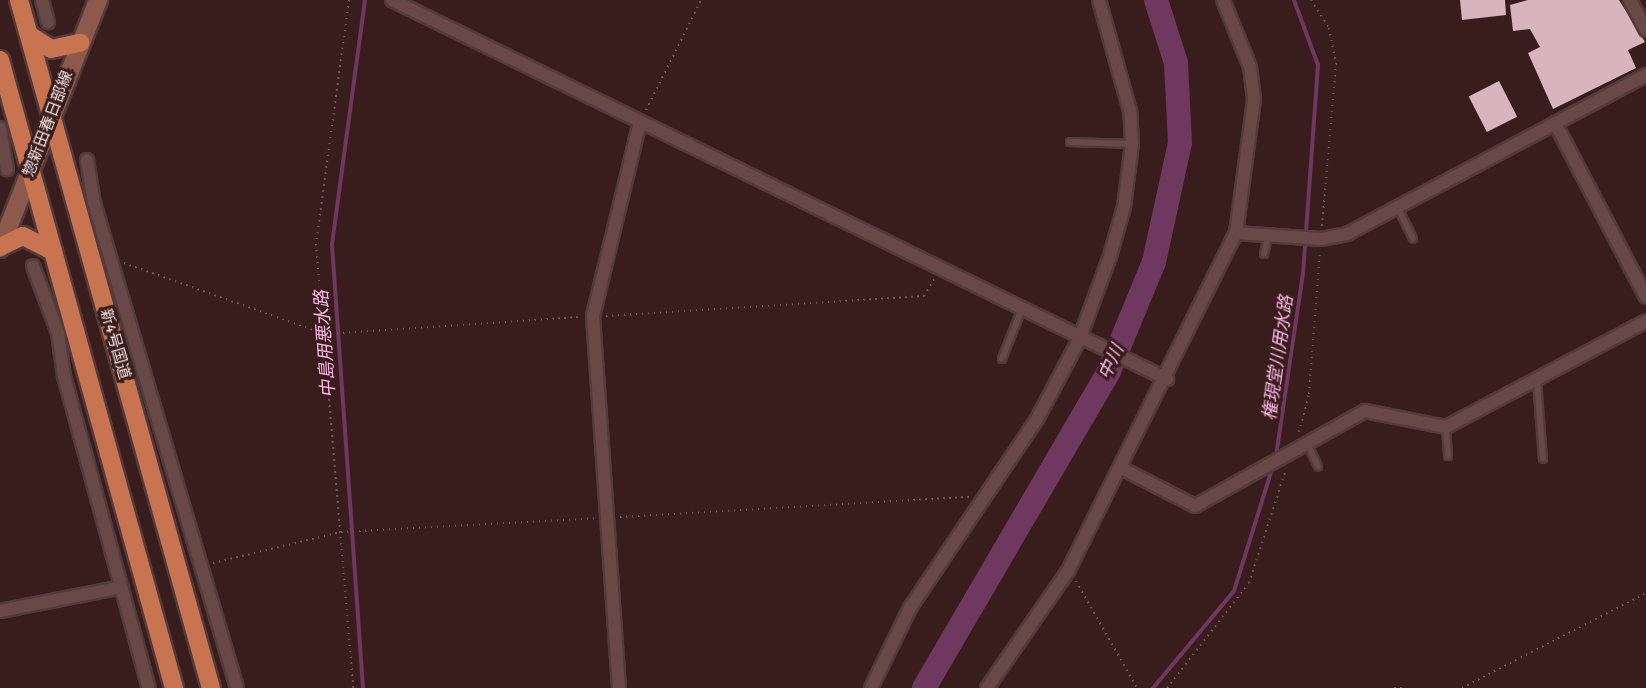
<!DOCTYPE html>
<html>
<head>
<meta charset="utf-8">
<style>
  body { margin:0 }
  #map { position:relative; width:1646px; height:688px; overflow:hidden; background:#381d1c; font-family:Signika,"Noto Sans JP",sans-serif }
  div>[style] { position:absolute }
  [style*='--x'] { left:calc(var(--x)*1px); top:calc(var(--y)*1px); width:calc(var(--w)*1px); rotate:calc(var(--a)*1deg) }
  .stream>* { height:4px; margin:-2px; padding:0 2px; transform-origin:2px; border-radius:2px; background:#6f385f }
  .river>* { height:24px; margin:-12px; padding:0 12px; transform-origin:12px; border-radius:12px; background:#6f385f }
  .building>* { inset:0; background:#d8b5be; transform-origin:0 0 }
  .path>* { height:2px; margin-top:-1px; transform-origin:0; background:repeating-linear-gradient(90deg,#735a59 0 1.5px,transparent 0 6px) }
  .roads { filter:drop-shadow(2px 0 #523b3a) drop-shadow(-2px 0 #523b3a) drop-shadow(0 2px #523b3a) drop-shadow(0 -2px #523b3a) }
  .service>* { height:6px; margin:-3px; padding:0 3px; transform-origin:3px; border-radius:3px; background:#684947 }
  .minor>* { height:12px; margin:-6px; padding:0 6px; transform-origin:6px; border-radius:6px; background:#684947 }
  .secondary>* { height:18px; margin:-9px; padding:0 9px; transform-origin:9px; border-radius:9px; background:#8c594b }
  .trunk>* { height:18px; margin:-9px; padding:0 9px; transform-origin:9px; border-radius:9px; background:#c97450 }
  span { translate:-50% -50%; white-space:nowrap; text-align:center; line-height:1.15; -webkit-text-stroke:6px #381d1c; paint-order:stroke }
  .street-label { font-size:16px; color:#f5e2e0 }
  .water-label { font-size:18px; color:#feb9e7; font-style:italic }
</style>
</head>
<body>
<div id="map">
  <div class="stream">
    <i style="--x:1276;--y:456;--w:184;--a:-81.6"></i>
    <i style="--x:1303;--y:274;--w:210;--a:-85.9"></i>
    <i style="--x:1318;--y:65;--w:69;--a:-110.3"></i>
    <i style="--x:363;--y:688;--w:445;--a:-94"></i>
    <i style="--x:332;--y:244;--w:246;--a:-82.3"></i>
    <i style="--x:1153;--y:688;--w:126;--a:-50.1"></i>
    <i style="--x:1234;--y:591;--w:131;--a:-72.7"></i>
  </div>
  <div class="river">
    <i style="--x:924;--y:688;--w:367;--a:-59.7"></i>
    <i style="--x:1109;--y:371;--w:118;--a:-67.6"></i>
    <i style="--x:1154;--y:262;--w:122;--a:-77.7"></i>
    <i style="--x:1180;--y:143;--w:80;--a:-92.9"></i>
    <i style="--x:1176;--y:63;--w:66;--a:-107.6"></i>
  </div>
  <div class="building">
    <i style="clip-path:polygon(1460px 0,1505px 0,1506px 15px,1462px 20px)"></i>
    <i style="clip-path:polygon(1528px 0,1619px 0,1645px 42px,1628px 50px,1636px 68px,1553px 109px,1528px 53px,1540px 47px,1530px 29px,1513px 31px,1510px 5px)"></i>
    <i style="left:1499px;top:81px;width:40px;height:34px;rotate:63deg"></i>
  </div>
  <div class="path">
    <i style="--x:349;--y:0;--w:246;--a:97.7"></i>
    <i style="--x:316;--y:244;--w:446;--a:85.2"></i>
    <i style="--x:1311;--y:0;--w:33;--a:57"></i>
    <i style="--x:1329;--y:28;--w:36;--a:79"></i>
    <i style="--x:1336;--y:63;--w:165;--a:94.9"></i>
    <i style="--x:646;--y:110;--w:123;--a:-63.4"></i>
    <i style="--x:124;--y:263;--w:213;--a:19.5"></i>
    <i style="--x:325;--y:334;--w:255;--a:-3.8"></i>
    <i style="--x:606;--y:316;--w:319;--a:-3.6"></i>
    <i style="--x:924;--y:296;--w:21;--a:-59"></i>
    <i style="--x:1299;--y:432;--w:39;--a:-75"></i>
    <i style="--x:1309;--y:394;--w:143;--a:-85.6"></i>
    <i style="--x:620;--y:517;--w:351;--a:-3.3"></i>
    <i style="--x:213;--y:563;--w:132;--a:-13.6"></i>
    <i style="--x:341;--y:532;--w:255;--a:-3.1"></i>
    <i style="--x:1076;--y:581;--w:123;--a:60.3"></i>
    <i style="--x:1167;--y:688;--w:133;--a:-52"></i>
    <i style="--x:1249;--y:583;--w:120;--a:-72"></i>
    <i style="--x:1394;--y:688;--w:9;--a:0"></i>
    <i style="--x:1462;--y:688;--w:207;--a:-27.3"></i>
  </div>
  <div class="roads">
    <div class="service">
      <i style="--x:1070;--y:142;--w:62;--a:1.8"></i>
      <i style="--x:1398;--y:208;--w:34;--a:64"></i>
      <i style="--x:1264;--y:254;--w:18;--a:-77"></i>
      <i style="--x:1002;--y:359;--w:52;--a:-68.4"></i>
      <i style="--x:1537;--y:380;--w:79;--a:85.7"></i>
      <i style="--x:1446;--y:427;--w:29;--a:86"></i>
      <i style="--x:1307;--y:443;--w:26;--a:65"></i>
    </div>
    <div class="minor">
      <i style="--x:42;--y:0;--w:23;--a:75"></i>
      <i style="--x:392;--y:0;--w:863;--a:26.06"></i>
      <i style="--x:1630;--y:0;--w:34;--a:62"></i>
      <i style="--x:1555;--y:123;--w:196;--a:62.4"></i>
      <i style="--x:0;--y:128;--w:42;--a:80.3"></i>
      <i style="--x:87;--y:160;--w:44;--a:80.8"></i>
      <i style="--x:94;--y:203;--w:506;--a:73.57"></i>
      <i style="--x:1236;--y:233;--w:85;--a:4"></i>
      <i style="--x:1321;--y:239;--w:26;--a:-11"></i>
      <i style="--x:1347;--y:234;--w:339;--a:-28"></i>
      <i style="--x:33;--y:266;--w:72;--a:69.5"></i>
      <i style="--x:58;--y:333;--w:43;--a:82.1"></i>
      <i style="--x:64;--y:376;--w:323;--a:74.8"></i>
      <i style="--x:1123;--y:469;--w:81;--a:27.2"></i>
      <i style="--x:1195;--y:506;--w:195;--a:-29.2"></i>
      <i style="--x:1365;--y:411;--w:83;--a:11.2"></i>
      <i style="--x:1446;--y:427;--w:226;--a:-27.9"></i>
      <i style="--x:0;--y:611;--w:124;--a:-11.1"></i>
      <i style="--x:619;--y:688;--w:373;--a:-94"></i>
      <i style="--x:593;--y:316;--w:200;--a:-76.4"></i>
      <i style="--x:871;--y:688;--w:89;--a:-64"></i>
      <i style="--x:910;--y:608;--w:228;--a:-56.1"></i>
      <i style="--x:1037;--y:419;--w:89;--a:-62"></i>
      <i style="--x:1079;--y:340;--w:90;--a:-69.7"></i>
      <i style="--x:1110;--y:256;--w:51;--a:-74.1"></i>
      <i style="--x:1124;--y:207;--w:64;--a:-82.8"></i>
      <i style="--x:1132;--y:144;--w:33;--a:-93"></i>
      <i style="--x:1130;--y:111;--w:115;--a:-105.6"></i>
      <i style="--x:987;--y:688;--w:142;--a:-55.3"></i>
      <i style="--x:1068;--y:571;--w:377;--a:-63.6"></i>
      <i style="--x:1236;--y:233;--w:135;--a:-82.3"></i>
      <i style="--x:1254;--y:99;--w:32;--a:-97"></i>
      <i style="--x:1250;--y:67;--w:72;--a:-111.9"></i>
    </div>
    <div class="secondary">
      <i style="--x:0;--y:248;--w:267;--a:-68.4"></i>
    </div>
    <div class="trunk">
      <i style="--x:19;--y:0;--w:714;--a:74.41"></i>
      <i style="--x:29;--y:35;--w:26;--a:32"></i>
      <i style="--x:51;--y:49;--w:30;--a:-12"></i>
      <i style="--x:0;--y:60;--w:652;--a:74.51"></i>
      <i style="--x:0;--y:247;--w:25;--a:-26"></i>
      <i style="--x:23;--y:236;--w:34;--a:27"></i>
    </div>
  </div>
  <div class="street-label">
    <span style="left:48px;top:124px;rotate:-69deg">惣新田春日部線</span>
    <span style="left:115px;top:344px;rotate:74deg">新4号国道</span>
  </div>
  <div class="water-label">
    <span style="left:325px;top:344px;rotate:-94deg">中島用悪水路</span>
    <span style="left:1278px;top:358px;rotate:-82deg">権現堂川用水路</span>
    <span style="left:1111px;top:362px;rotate:-65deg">中川</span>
  </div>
</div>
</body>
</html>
